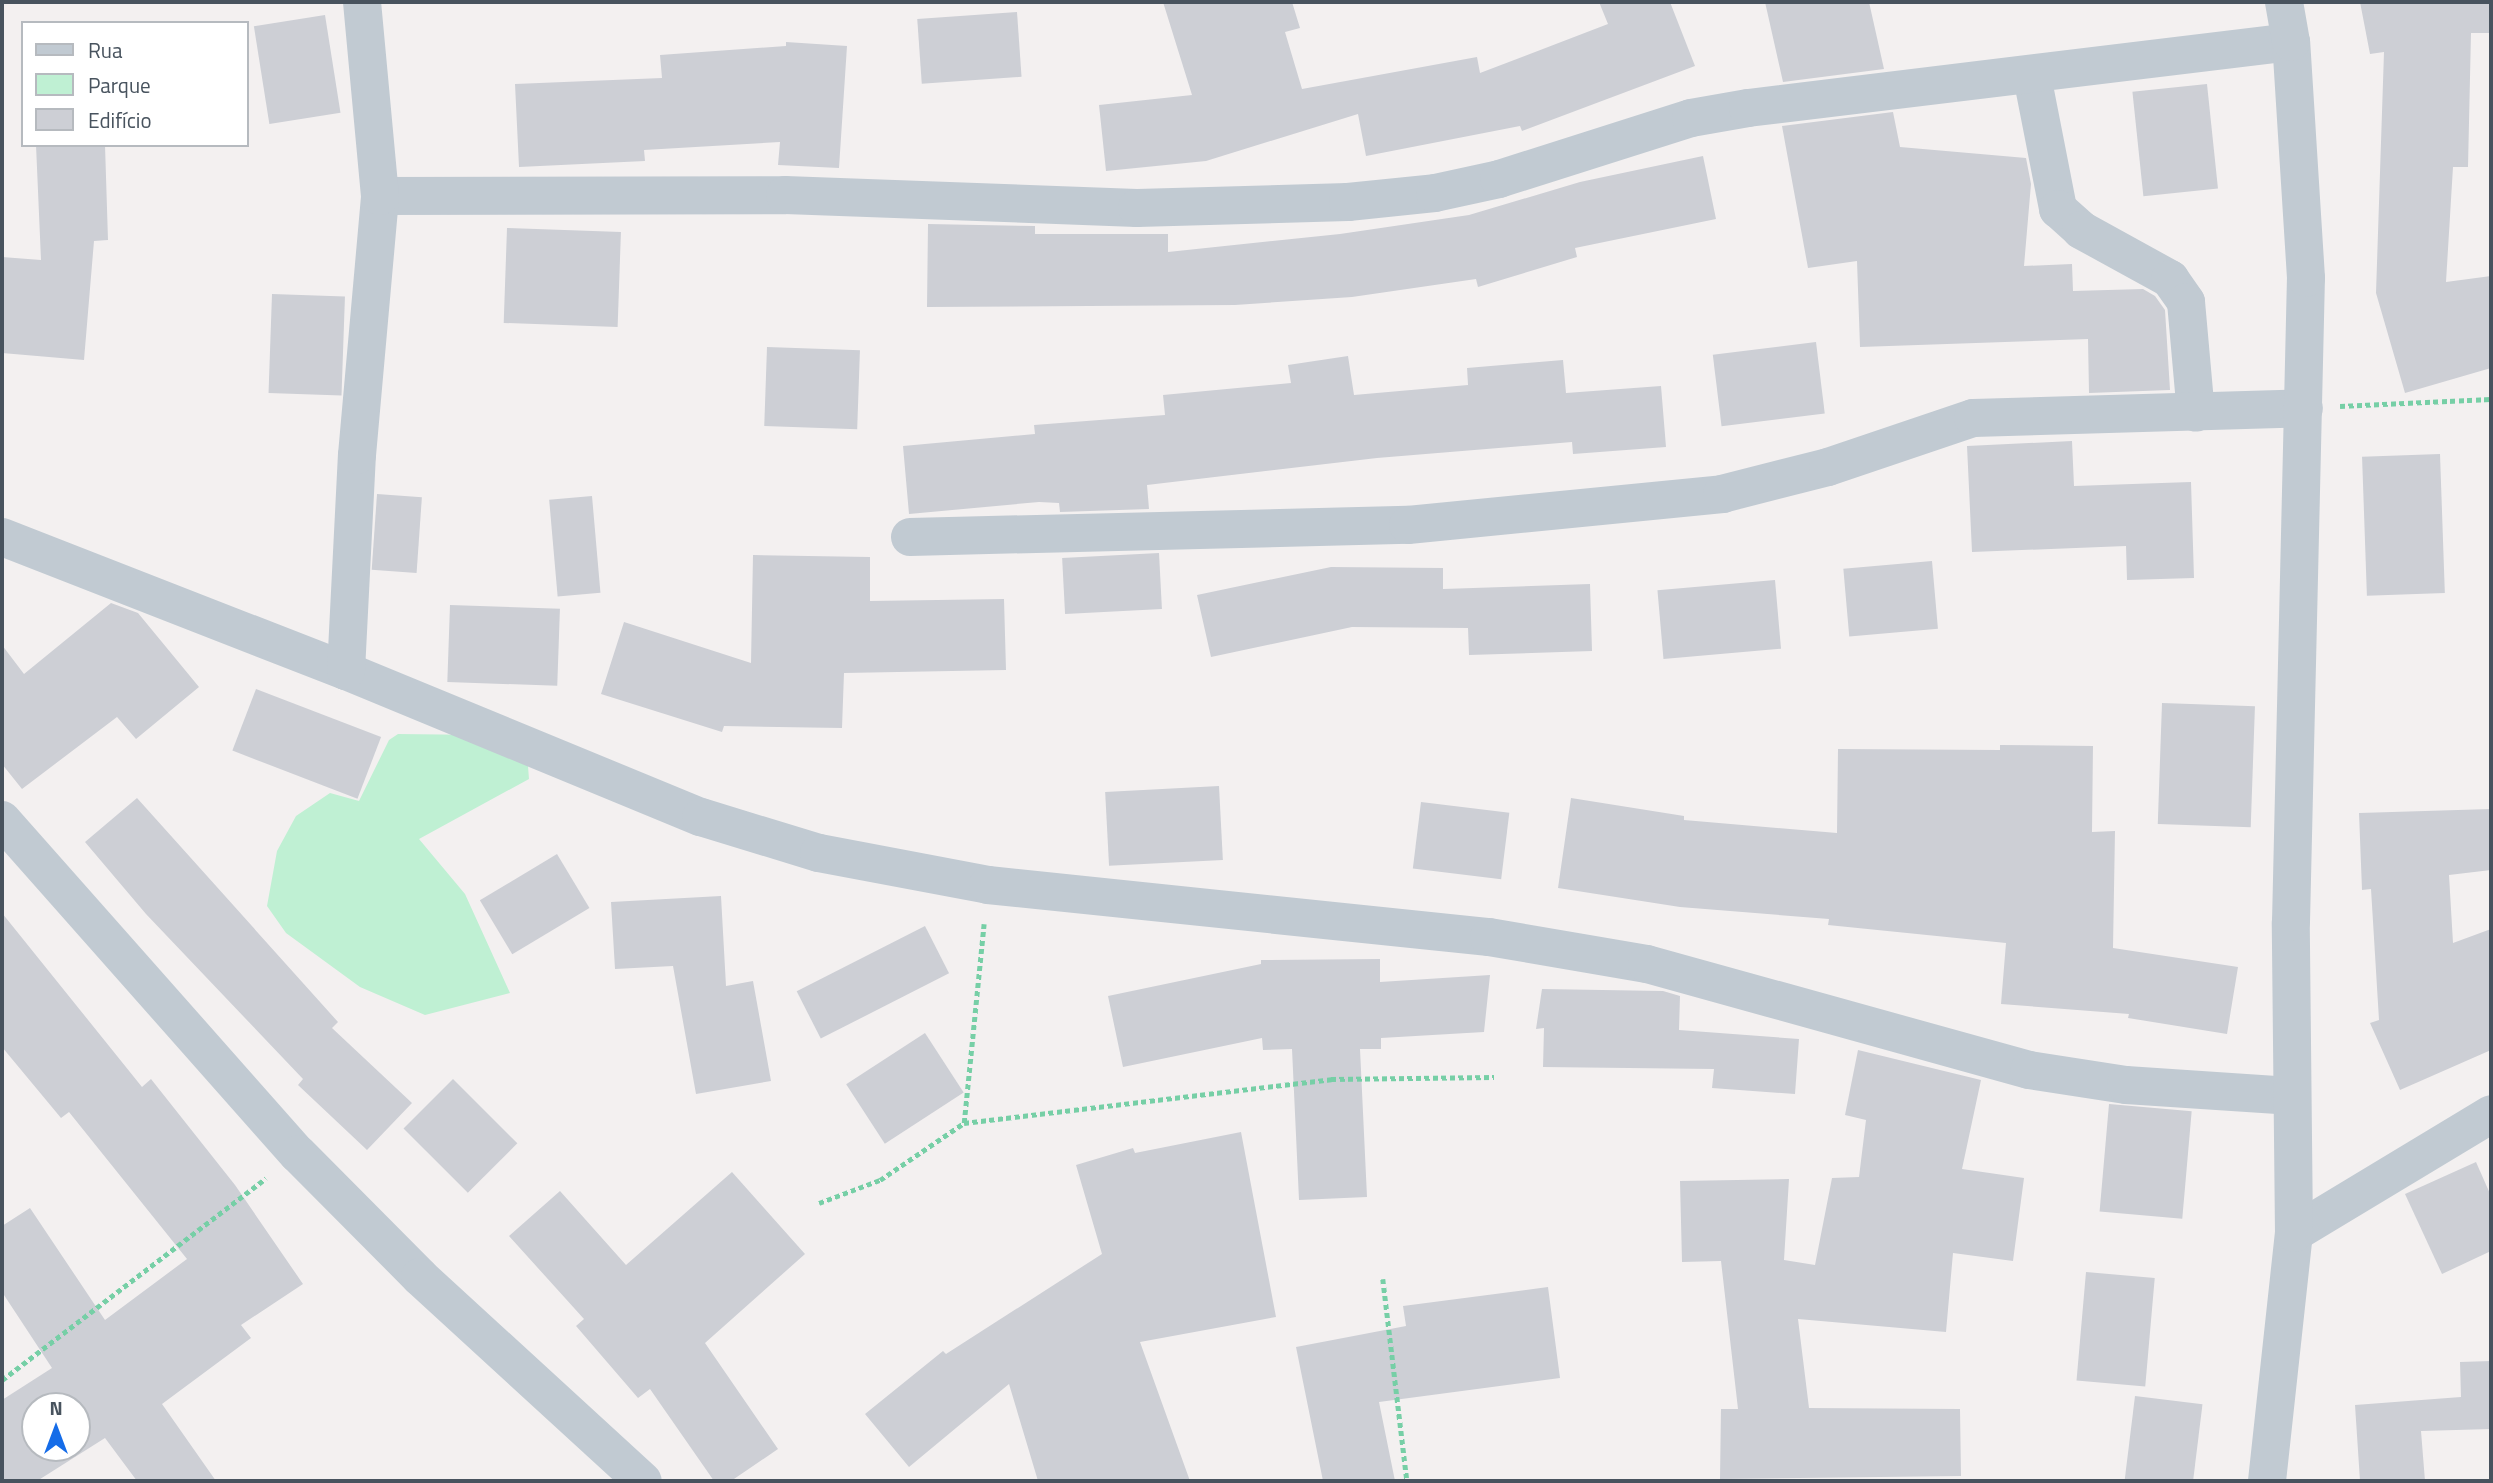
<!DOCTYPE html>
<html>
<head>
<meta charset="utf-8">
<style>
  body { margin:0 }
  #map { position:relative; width:2493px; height:1483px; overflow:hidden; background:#f3f0f0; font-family:"Titillium Web",sans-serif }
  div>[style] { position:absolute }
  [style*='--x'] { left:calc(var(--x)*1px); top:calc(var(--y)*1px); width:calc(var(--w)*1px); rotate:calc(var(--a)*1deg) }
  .green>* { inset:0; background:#bff0d3 }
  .building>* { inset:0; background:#cdcfd5; transform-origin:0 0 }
  .path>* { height:4.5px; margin-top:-2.25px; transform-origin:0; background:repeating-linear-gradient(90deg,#76cfa6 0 5px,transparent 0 8.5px) }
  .minor>* { height:38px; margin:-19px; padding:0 19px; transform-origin:19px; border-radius:19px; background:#c1cad2 }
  span { translate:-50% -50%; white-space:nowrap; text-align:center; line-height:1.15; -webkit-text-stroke:5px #fff; paint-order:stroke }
  .frame { position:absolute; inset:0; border:4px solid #48535e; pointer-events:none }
  .legend { position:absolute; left:21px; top:21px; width:228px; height:126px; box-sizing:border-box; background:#fff; border:2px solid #b6babf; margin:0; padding:9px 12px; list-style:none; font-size:21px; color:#48535e }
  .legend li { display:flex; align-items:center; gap:14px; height:35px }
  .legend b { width:35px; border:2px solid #b6babf }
  .north { position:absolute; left:21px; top:1392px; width:70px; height:70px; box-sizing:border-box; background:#fff; border:2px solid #b6babf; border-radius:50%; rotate:0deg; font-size:19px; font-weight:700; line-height:28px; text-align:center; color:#48535e }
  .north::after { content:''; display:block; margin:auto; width:24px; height:32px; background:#156ce8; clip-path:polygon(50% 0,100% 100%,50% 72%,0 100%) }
</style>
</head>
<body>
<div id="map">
  <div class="green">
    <i style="clip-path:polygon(398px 734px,484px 735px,527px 753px,529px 779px,419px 839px,465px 894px,510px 993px,425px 1015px,360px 987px,286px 933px,267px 906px,277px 851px,296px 816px,330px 793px,359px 801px,389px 740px)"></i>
  </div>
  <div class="building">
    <i style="clip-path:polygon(1163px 2px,1292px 2px,1300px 28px,1285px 32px,1302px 89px,1477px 57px,1480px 73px,1608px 24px,1599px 2px,1670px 2px,1695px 66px,1522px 131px,1520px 126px,1366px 156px,1358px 114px,1206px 161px,1106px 171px,1099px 105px,1192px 95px)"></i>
    <i style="clip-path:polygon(1765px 2px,1869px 2px,1884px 69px,1783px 82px)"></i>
    <i style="clip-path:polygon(2360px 2px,2491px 2px,2491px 33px,2471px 33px,2468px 167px,2453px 167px,2446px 282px,2491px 276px,2491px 368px,2405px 393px,2376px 293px,2384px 52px,2370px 54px)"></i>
    <i style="left:1017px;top:12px;width:65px;height:100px;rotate:86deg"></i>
    <i style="left:325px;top:15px;width:99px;height:72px;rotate:81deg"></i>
    <i style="clip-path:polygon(786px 42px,847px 46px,839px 168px,778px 165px,780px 142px,644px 150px,645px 161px,519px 167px,515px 84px,662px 78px,660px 55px,786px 46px)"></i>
    <i style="left:2207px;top:84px;width:105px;height:75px;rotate:84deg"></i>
    <i style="clip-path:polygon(1893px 112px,1900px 147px,2026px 158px,2031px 184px,2024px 266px,2072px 264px,2073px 291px,2143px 289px,2155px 296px,2165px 310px,2170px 390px,2089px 393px,2088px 339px,1860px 347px,1857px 261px,1808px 268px,1782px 126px)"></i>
    <i style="clip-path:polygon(36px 145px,105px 145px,108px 240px,94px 241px,84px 360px,2px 353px,2px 257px,41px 260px)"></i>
    <i style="clip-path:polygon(1703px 156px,1716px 219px,1575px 248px,1577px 257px,1478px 287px,1476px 279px,1352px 297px,1235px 305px,927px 307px,928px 224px,1035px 226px,1035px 234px,1168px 234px,1168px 252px,1340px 234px,1469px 215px,1580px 182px)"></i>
    <i style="left:507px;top:228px;width:114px;height:95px;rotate:2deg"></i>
    <i style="left:272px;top:294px;width:73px;height:99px;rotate:2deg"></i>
    <i style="left:1816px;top:342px;width:72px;height:104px;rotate:83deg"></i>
    <i style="left:767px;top:347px;width:93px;height:79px;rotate:2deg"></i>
    <i style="clip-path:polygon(1348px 356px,1354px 395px,1468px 385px,1467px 368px,1563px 360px,1566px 393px,1661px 386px,1666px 447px,1573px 454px,1572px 442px,1377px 458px,1147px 485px,1149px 509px,1060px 512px,1059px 503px,1039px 502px,909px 514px,903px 446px,1035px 434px,1034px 425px,1165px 415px,1163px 395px,1291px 383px,1288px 365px)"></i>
    <i style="clip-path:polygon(2072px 441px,2074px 486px,2191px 482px,2194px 578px,2127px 580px,2126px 546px,1972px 552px,1967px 446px)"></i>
    <i style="left:2440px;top:454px;width:139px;height:78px;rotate:88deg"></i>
    <i style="left:377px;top:494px;width:45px;height:76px;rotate:4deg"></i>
    <i style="left:592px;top:496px;width:97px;height:43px;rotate:85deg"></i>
    <i style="left:1159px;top:553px;width:56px;height:97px;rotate:87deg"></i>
    <i style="clip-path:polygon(753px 555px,870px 557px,870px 601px,1004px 599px,1006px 670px,844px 673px,842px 728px,724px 726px,722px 732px,601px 694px,624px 622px,751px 663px)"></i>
    <i style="left:1932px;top:561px;width:68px;height:89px;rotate:85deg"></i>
    <i style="clip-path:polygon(1331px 567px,1443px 568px,1443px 589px,1590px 584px,1592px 651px,1469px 655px,1468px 628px,1352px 627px,1211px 657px,1197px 595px)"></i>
    <i style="left:1775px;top:580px;width:69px;height:118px;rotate:85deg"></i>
    <i style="clip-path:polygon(111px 603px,138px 613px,199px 687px,136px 739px,117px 717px,22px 789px,2px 764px,2px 645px,24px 674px)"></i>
    <i style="left:450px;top:605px;width:110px;height:77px;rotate:2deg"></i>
    <i style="left:256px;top:689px;width:134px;height:66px;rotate:21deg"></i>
    <i style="left:2162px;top:703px;width:93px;height:121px;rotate:2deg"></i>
    <i style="clip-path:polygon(2000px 745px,2093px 746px,2092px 832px,2115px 831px,2113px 948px,2238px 967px,2227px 1034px,2128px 1018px,2129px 1014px,2001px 1004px,2006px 943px,1828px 925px,1829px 919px,1680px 907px,1558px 888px,1571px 798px,1684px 816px,1684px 820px,1837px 833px,1838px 749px,2000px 750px)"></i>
    <i style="left:1219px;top:786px;width:74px;height:114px;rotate:87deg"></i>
    <i style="clip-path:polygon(137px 798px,338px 1022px,332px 1028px,412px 1103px,367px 1150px,298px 1085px,303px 1079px,146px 914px,85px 842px)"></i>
    <i style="left:1421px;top:802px;width:89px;height:67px;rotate:7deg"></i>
    <i style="clip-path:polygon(2491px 809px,2491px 870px,2449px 875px,2453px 943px,2491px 929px,2491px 1050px,2400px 1090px,2370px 1023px,2379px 1020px,2371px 889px,2362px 890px,2359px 813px)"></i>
    <i style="left:557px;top:854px;width:63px;height:90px;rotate:59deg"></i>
    <i style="clip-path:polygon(721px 896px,726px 986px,753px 981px,771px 1081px,696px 1094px,673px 966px,615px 969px,611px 902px)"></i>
    <i style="clip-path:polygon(evenodd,2px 913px,142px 1087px,151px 1079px,235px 1185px,303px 1284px,241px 1325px,251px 1338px,162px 1404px,216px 1481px,137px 1481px,105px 1438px,37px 1481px,2px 1481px,2px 1400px,52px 1368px,2px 1292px,2px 1226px,30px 1208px,105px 1320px,187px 1259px,69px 1112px,61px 1118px,2px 1047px,2px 913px,35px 1406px,77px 1406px,77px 1448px,35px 1448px,35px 1406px)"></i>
    <i style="left:925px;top:926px;width:53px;height:144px;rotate:63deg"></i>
    <i style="clip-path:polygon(1380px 959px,1380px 982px,1490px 975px,1484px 1032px,1381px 1038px,1381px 1049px,1360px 1049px,1367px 1197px,1299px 1200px,1292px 1049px,1263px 1050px,1262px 1038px,1123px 1067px,1108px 996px,1261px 964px,1261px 960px)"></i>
    <i style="clip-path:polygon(1542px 989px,1663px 991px,1680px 996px,1679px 1030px,1799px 1039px,1795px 1094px,1712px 1088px,1714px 1069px,1543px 1067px,1544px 1028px,1536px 1029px)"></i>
    <i style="left:925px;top:1033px;width:71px;height:94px;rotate:57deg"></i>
    <i style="clip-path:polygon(1858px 1050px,1981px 1080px,1962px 1169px,2024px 1178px,2013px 1261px,1953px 1253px,1946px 1332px,1798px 1319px,1809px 1408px,1960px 1409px,1961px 1476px,1720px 1479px,1721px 1409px,1738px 1409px,1721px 1261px,1682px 1262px,1680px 1181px,1789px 1179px,1784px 1260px,1815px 1265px,1832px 1178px,1859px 1177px,1866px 1120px,1845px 1115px)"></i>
    <i style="left:453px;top:1079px;width:91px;height:70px;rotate:45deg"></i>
    <i style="left:2109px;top:1104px;width:83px;height:108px;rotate:5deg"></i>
    <i style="clip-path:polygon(1241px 1132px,1276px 1317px,1140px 1342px,1190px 1481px,1038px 1481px,1009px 1384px,909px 1467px,865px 1414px,943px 1351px,946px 1354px,1102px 1254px,1076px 1165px,1133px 1148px,1135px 1153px)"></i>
    <i style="clip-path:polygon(2476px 1162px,2491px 1196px,2491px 1251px,2442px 1274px,2405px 1194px)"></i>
    <i style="clip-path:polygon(732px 1172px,805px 1254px,705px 1343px,778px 1449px,731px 1481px,714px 1481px,650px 1389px,638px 1398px,576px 1326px,584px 1319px,509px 1236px,560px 1191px,626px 1265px)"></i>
    <i style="left:2086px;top:1272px;width:69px;height:109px;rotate:5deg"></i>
    <i style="clip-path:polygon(1548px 1287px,1560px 1378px,1379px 1402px,1395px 1481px,1323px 1481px,1296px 1347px,1406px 1326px,1403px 1306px)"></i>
    <i style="clip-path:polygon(2491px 1361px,2491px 1429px,2421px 1431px,2425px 1481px,2360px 1481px,2355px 1405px,2461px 1397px,2460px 1362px)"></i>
    <i style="left:2135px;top:1396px;width:68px;height:86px;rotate:7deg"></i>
  </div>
  <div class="path">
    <i style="--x:2340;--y:406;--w:151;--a:-2.7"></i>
    <i style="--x:964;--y:1123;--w:370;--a:-6.8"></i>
    <i style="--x:1331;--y:1079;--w:163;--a:-0.7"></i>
    <i style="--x:819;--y:1203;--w:65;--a:-20.7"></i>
    <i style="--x:880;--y:1180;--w:102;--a:-34.2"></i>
    <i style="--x:964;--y:1123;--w:200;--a:-84.3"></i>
    <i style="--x:1383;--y:1279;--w:203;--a:83.2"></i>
    <i style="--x:2;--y:1380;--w:332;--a:-37.4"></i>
  </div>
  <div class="minor">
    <i style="--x:2032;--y:76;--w:136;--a:78.9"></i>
    <i style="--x:2058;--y:209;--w:31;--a:42"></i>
    <i style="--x:2081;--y:230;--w:102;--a:28.8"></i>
    <i style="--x:2170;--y:279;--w:28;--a:55"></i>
    <i style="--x:2186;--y:302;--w:111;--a:84.9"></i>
    <i style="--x:380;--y:196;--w:405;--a:-0.1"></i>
    <i style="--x:785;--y:195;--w:352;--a:2.1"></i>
    <i style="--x:1137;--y:208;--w:211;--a:-1.6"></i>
    <i style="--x:1348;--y:202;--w:87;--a:-5.9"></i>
    <i style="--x:1435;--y:193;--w:66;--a:-12.3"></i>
    <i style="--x:1499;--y:179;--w:201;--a:-17.6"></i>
    <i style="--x:1691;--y:118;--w:58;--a:-10"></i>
    <i style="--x:1748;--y:108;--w:547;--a:-6.93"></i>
    <i style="--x:2;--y:537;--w:369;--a:21.3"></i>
    <i style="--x:346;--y:671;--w:384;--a:22.4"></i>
    <i style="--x:701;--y:817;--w:123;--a:17"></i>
    <i style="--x:819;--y:853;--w:172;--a:10.7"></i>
    <i style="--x:988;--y:885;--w:504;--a:5.93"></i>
    <i style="--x:1489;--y:937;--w:160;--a:9.7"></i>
    <i style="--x:1647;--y:964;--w:396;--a:15.5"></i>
    <i style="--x:2029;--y:1070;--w:98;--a:8.8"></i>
    <i style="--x:2126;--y:1085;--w:165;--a:3.8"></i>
    <i style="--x:910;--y:537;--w:498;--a:-1.4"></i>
    <i style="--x:1408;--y:525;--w:316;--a:-5.6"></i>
    <i style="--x:1722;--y:494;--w:109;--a:-14.3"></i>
    <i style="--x:1828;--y:467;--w:153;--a:-18.7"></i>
    <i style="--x:1973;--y:418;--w:331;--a:-1.7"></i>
    <i style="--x:346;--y:671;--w:216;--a:-87.1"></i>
    <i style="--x:357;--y:455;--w:260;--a:-84.9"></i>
    <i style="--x:380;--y:196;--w:195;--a:-95.3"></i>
    <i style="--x:2;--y:820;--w:446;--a:48.5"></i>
    <i style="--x:298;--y:1154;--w:173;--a:45.2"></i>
    <i style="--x:420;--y:1277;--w:302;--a:42.5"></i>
    <i style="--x:2294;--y:1233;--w:230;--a:-31.1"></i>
    <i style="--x:2267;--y:1481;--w:249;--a:-83.8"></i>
    <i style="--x:2294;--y:1233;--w:311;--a:-90.6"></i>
    <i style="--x:2291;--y:922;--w:644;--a:-88.67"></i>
    <i style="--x:2306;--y:278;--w:236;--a:-93.6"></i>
    <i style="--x:2291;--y:42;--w:41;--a:-99.9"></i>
  </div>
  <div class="frame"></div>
  <ul class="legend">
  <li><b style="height:9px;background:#c1cad2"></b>Rua</li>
  <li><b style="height:19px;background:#bff0d3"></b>Parque</li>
  <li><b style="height:19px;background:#cdcfd5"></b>Edifício</li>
  </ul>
  <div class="north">N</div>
</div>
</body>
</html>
